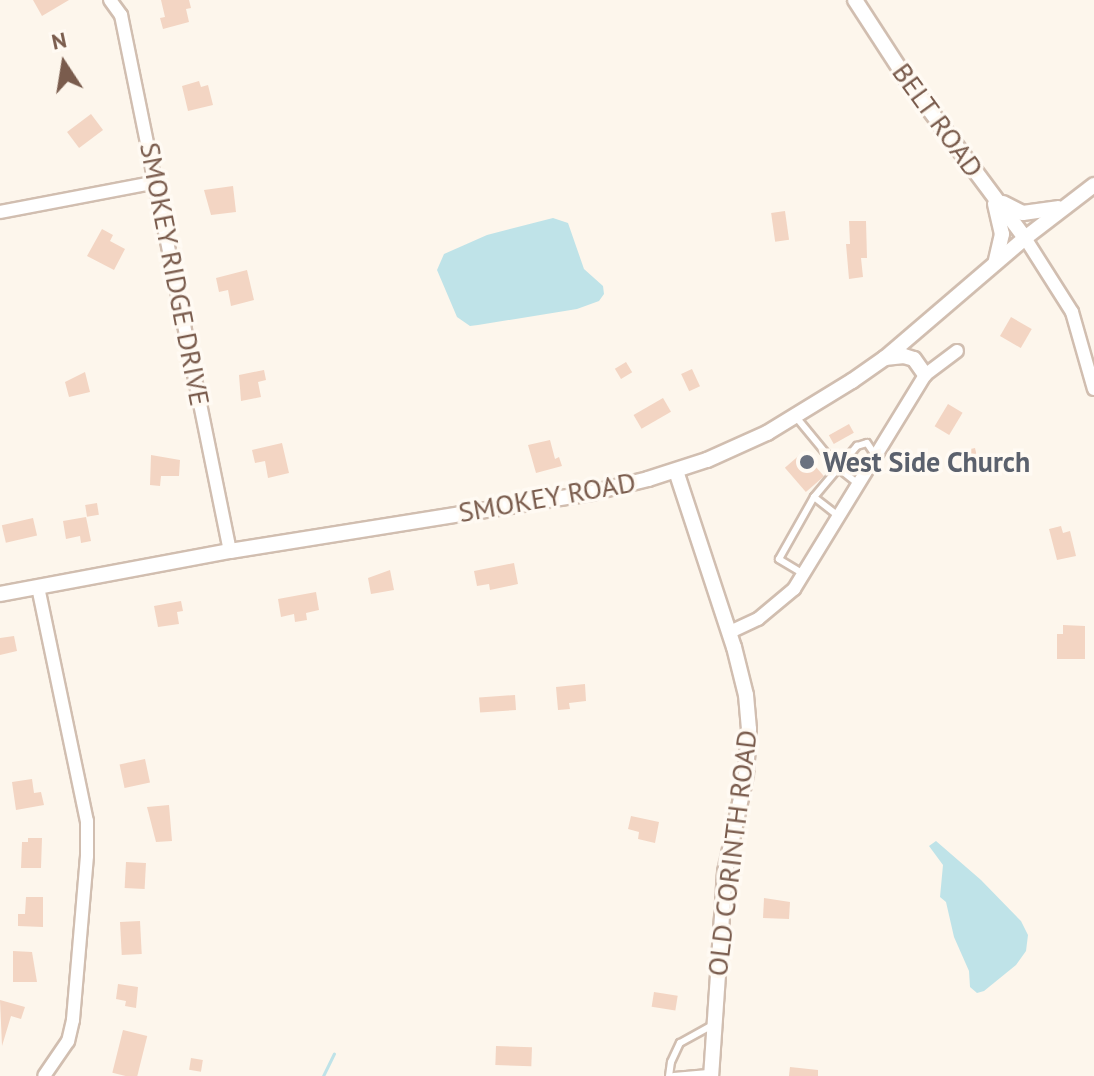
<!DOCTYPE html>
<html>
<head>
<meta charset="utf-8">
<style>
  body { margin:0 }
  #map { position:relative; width:1094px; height:1076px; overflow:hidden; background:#fdf6ec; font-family:"PT Sans",sans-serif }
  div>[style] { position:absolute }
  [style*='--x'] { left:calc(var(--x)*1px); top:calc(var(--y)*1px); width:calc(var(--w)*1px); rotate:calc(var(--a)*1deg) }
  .water>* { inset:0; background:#bfe3e8 }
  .stream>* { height:3px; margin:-1.5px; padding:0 1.5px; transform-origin:1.5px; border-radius:1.5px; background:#bfe3e8 }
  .building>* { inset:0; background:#f3d5c3; transform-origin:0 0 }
  .roads { filter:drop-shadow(2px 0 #d1beb0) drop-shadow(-2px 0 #d1beb0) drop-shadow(0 2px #d1beb0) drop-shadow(0 -2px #d1beb0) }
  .service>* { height:6px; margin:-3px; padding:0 3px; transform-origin:3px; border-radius:3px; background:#fff }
  .minor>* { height:12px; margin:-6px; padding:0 6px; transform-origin:6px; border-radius:6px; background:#fff }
  .tertiary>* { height:14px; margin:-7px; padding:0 7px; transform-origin:7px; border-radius:7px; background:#fff }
  .dots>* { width:22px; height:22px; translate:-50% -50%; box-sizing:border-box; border:4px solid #fffaf3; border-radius:50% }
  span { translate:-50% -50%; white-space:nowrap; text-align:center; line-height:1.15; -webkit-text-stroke:7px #fffaf3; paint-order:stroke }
  .street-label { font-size:28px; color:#7a5c4d }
  .worship-label { font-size:28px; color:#5b616d; font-weight:700 }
  .left { translate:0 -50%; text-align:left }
  .north { position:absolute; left:24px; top:24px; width:80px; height:80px; -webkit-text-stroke:6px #fffaf3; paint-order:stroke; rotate:348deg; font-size:22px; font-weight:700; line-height:32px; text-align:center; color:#7a5c4d }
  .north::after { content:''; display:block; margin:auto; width:28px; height:36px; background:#7a5c4d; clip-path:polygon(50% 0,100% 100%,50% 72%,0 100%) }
</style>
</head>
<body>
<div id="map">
  <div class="water">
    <i style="clip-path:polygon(553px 218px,568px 223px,584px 269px,603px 286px,604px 294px,599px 301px,577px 309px,478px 325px,470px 326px,457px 317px,437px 270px,444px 254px,487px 235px)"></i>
    <i style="clip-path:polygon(936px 841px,981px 880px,1021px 921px,1028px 935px,1026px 951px,1016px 965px,984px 991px,977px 993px,970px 987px,969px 971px,954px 937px,946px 902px,940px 897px,943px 865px,929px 846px)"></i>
  </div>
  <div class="stream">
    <i style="--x:323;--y:1076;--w:25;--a:-64"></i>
  </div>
  <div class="building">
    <i style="clip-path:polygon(33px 0,69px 0,42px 16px)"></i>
    <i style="clip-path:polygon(161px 0,189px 0,191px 8px,186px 9px,189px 22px,163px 29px,160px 18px,165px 17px)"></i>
    <i style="clip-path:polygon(199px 81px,201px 87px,208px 85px,213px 105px,188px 111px,182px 86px)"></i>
    <i style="left:91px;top:114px;width:20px;height:30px;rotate:53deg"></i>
    <i style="clip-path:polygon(233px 186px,236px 212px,211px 215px,204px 190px)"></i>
    <i style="left:785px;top:211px;width:29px;height:14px;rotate:82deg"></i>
    <i style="clip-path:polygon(849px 221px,866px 221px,867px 258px,861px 258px,863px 277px,849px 279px,846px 244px,850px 244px)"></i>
    <i style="clip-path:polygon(102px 229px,113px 235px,110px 241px,125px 249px,114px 270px,87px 256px)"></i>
    <i style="clip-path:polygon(247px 270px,254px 300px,231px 306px,228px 290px,219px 292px,216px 278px)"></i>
    <i style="left:1011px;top:317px;width:24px;height:22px;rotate:30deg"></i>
    <i style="left:626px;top:362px;width:12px;height:13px;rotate:59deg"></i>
    <i style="left:692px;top:369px;width:19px;height:12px;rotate:65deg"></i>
    <i style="clip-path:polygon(264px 370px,266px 380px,258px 382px,261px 397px,241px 401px,239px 375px)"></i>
    <i style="clip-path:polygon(85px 372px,90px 392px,69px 397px,65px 382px)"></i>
    <i style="left:663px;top:398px;width:16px;height:34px;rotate:60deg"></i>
    <i style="left:948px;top:404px;width:17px;height:26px;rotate:31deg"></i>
    <i style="left:849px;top:424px;width:10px;height:23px;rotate:61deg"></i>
    <i style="clip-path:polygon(550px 440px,555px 459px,559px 457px,562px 466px,536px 473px,528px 445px)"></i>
    <i style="clip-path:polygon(282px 443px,289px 473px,268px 478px,265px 461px,255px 463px,252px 450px)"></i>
    <i style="left:975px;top:448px;width:13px;height:16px;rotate:77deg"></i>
    <i style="left:803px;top:452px;width:32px;height:24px;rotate:49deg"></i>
    <i style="clip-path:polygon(151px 455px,180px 460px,179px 476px,161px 476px,160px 486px,150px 485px)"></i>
    <i style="left:97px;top:503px;width:12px;height:12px;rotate:81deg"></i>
    <i style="clip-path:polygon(86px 517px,91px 541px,81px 543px,80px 536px,66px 539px,63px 521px)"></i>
    <i style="left:33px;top:518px;width:18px;height:32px;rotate:77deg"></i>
    <i style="clip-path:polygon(1061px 526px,1063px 533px,1070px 531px,1076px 556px,1057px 560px,1049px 529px)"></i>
    <i style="clip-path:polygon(514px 563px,518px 584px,490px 590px,489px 584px,477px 586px,474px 571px)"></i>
    <i style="clip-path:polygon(390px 570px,394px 590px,371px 594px,368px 578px)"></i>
    <i style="clip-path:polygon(316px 592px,319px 610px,306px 613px,307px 620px,295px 622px,294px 614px,281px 617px,278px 599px)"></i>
    <i style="clip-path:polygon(181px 601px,183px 611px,177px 612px,179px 624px,158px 627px,154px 606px)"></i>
    <i style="clip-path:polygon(1063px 625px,1085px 626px,1085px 659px,1057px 659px,1057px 634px,1063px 634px)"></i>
    <i style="clip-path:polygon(14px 636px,17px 651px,0 655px,0 638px)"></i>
    <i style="clip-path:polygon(585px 684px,586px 701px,569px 703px,570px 709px,558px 710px,556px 687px)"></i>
    <i style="left:515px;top:695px;width:15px;height:36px;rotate:86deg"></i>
    <i style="left:145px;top:759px;width:24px;height:26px;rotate:78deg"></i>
    <i style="clip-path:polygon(32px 779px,34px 793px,41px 792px,44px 805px,16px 810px,12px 782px)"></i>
    <i style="clip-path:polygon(169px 805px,172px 841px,156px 842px,147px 807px)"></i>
    <i style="clip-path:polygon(631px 816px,659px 822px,655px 843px,638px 839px,639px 832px,628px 829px)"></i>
    <i style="clip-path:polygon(28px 838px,42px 838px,41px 868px,21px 868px,22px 842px,28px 842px)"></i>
    <i style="left:126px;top:862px;width:20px;height:26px;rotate:3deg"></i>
    <i style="clip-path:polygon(26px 897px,43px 897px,43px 927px,18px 926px,18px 914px,25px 914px)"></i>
    <i style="clip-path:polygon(764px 898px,790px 902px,789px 919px,763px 918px)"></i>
    <i style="left:140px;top:921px;width:33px;height:20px;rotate:87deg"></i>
    <i style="clip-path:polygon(13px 951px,32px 952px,37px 982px,13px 982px)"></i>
    <i style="clip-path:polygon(118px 984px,138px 987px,136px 1008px,125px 1006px,126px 1001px,116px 999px)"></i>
    <i style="left:654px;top:992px;width:24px;height:15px;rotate:9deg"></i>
    <i style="clip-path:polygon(0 1000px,25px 1007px,21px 1019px,11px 1016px,2px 1046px)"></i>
    <i style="left:123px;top:1030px;width:25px;height:44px;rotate:14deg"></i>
    <i style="left:496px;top:1046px;width:36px;height:19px;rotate:2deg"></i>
    <i style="left:191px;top:1058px;width:12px;height:12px;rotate:9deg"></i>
    <i style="clip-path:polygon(790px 1067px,818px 1070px,818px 1076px,789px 1076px)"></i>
  </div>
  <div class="roads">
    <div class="service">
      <i style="--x:796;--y:417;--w:66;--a:50.5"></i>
      <i style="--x:838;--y:468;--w:24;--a:38"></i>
      <i style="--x:814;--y:497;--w:29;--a:38"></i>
      <i style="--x:802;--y:573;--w:27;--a:-149"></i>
      <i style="--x:779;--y:559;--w:71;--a:-60.6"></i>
      <i style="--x:814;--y:497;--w:67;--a:-49.9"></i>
      <i style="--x:857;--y:446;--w:10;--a:-17"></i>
      <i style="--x:867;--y:443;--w:14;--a:56"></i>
      <i style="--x:669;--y:1076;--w:14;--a:-82"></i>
      <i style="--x:671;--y:1062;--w:21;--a:-65"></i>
      <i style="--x:680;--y:1043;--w:37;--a:-29"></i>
      <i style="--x:674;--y:1076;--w:37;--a:-5"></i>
    </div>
    <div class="minor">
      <i style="--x:110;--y:0;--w:19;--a:54"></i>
      <i style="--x:121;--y:15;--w:547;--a:78.51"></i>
      <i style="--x:0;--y:212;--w:160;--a:-10.8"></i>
      <i style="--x:1025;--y:238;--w:88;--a:57.6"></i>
      <i style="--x:1072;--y:312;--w:80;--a:74.1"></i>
      <i style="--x:38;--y:587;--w:239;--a:78.2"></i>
      <i style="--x:87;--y:821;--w:35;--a:90"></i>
      <i style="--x:87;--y:856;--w:165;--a:94.9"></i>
      <i style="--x:73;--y:1020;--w:22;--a:103"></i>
      <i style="--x:68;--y:1041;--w:42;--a:124.4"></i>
      <i style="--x:730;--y:632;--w:31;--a:-25"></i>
      <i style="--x:758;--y:619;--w:47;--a:-39.8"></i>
      <i style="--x:794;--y:589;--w:251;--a:-58.5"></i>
      <i style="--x:925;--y:375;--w:40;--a:-37"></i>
    </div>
    <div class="tertiary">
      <i style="--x:855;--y:0;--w:92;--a:57"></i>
      <i style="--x:905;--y:77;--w:201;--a:53.3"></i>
      <i style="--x:1003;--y:203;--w:22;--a:27"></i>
      <i style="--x:1023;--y:213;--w:35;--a:-8"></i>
      <i style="--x:995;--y:204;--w:31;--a:77"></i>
      <i style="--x:1002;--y:234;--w:28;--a:103"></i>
      <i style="--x:885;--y:358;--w:19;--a:-6"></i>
      <i style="--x:904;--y:356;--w:10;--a:17"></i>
      <i style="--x:914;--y:359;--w:19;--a:55"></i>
      <i style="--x:676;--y:471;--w:185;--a:71.8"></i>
      <i style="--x:734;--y:647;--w:49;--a:76"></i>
      <i style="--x:746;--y:695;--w:34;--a:85"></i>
      <i style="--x:749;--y:729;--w:46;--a:93.7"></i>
      <i style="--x:746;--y:775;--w:99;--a:102.2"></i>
      <i style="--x:725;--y:872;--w:204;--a:93.9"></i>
      <i style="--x:0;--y:594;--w:234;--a:-10.6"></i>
      <i style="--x:230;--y:551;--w:366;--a:-9.1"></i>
      <i style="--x:591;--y:493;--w:59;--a:-13.8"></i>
      <i style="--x:648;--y:479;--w:62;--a:-17.9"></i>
      <i style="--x:707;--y:460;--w:66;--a:-24.2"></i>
      <i style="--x:767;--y:433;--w:100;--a:-31.5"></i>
      <i style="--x:852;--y:381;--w:40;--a:-34.9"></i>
      <i style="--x:885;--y:358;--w:184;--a:-40.6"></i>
      <i style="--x:1025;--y:238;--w:87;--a:-37.5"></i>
    </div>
  </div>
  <div class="dots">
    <i style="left:807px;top:462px;background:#6b7280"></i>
  </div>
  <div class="street-label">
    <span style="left:938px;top:120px;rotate:54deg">BELT ROAD</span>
    <span style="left:175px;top:274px;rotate:79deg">SMOKEY RIDGE DRIVE</span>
    <span style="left:547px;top:497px;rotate:-10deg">SMOKEY ROAD</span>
    <span style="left:732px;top:853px;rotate:-83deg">OLD CORINTH ROAD</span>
  </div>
  <div class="worship-label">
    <span class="left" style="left:823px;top:462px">West Side Church</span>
  </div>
  <div class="north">N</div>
</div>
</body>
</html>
